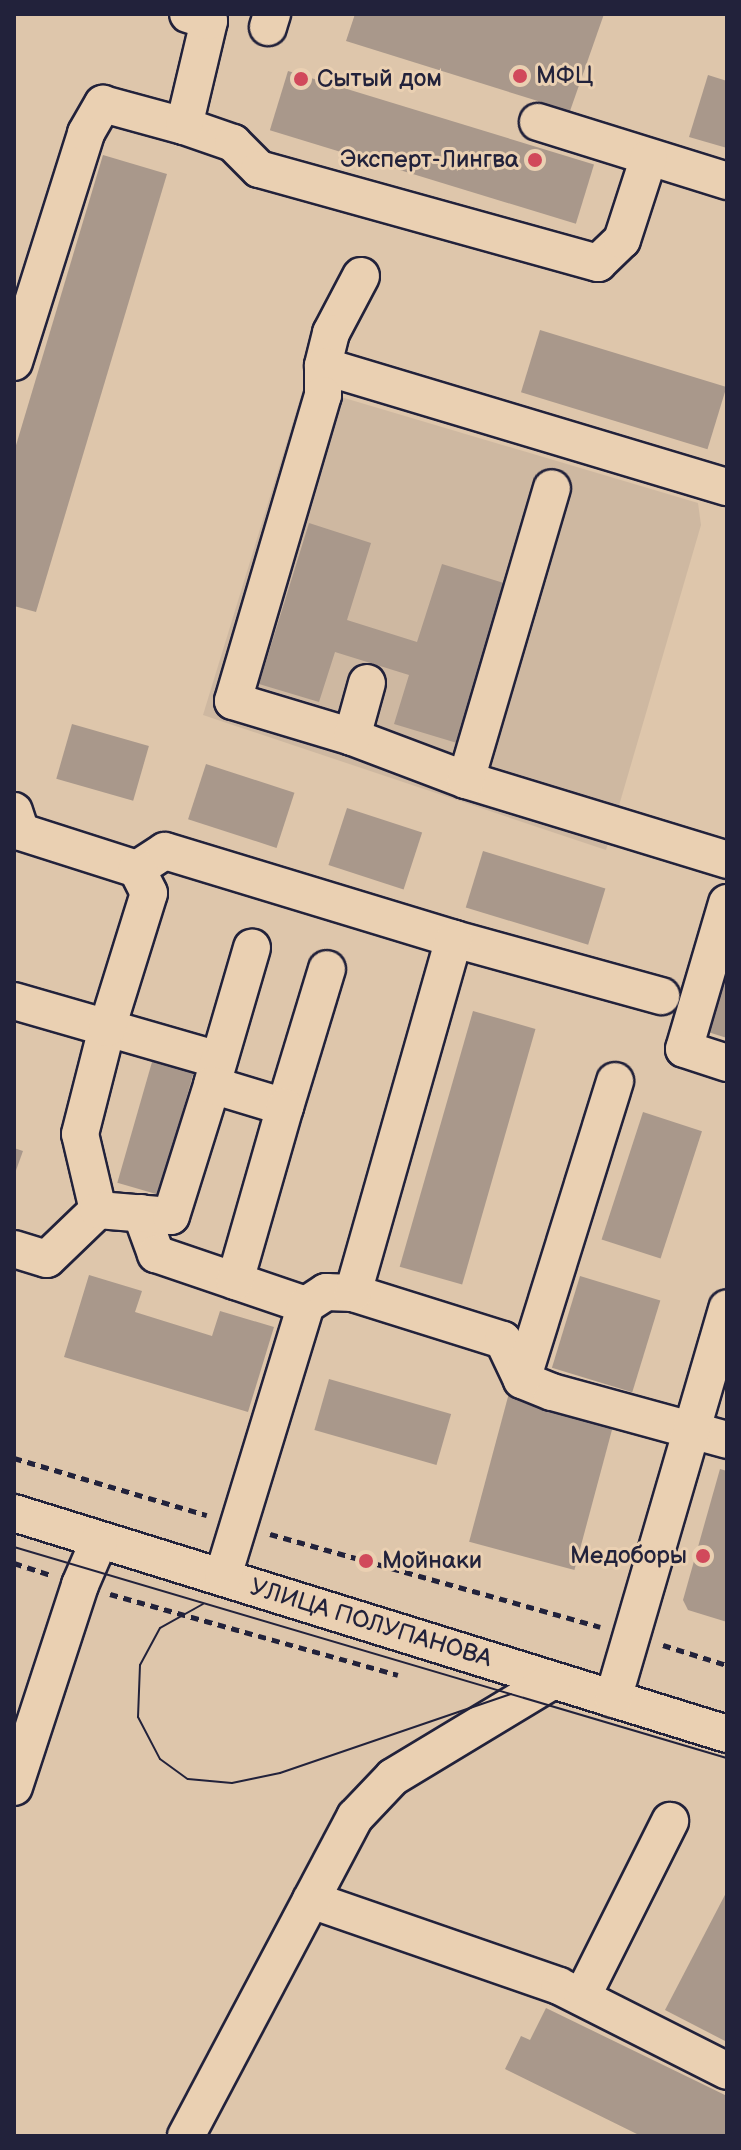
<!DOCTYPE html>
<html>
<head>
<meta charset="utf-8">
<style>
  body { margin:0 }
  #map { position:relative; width:741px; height:2150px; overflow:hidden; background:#dec6ab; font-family:"Balsamiq Sans",sans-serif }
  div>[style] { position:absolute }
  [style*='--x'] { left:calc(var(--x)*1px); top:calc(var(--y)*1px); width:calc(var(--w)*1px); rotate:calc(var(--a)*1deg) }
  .built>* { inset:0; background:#ceb8a1 }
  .building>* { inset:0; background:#a9988b; transform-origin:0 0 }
  .path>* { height:5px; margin-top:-2.5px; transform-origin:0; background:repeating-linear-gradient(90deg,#22223b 0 8px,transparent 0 14px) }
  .roads { filter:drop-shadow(2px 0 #22223b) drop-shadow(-2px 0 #22223b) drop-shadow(0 2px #22223b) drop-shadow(0 -2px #22223b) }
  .minor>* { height:36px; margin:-18px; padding:0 18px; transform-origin:18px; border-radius:18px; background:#ead0b2 }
  .tram>* { height:2px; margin:-1px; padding:0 1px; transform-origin:1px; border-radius:1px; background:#22223b }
  .dots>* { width:22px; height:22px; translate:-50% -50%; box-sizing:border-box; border:4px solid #ead0b2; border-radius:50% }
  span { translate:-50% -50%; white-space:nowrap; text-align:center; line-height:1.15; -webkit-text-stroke:6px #ead0b2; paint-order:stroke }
  .poi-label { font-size:24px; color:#22223b }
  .left { translate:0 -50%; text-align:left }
  .right { translate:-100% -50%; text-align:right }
  .street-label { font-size:24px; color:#22223b }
  .frame { position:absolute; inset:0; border:16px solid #22223b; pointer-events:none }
</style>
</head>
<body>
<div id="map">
  <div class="built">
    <i style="clip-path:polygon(304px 386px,698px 503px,701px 525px,606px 850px,203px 715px)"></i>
  </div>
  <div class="building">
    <i style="clip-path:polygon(355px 14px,604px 14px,570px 111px,346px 41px)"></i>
    <i style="left:288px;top:71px;width:320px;height:62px;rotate:17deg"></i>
    <i style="clip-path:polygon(708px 75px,727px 81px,727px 148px,689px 137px)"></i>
    <i style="clip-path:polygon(103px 155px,167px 174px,36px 612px,14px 606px,14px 452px)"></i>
    <i style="left:540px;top:330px;width:195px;height:65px;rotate:17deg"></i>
    <i style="clip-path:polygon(309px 523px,371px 543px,347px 620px,417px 642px,442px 564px,507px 584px,457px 743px,394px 724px,409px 675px,335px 652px,319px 702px,259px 684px)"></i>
    <i style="left:72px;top:724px;width:80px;height:57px;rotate:16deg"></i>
    <i style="left:206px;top:764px;width:93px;height:58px;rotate:18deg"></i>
    <i style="left:347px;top:808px;width:79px;height:60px;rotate:18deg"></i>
    <i style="left:483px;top:851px;width:128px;height:59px;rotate:17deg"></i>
    <i style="clip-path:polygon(726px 974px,727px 974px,727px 1038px,708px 1032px)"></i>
    <i style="left:473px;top:1011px;width:65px;height:266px;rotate:16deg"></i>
    <i style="left:154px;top:1055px;width:43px;height:133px;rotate:16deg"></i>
    <i style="left:643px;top:1112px;width:62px;height:134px;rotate:18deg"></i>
    <i style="clip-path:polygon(14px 1148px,23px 1151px,14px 1176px)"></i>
    <i style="clip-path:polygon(89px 1275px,142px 1291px,135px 1312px,212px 1336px,220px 1311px,274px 1327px,248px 1412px,64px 1357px)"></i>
    <i style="left:580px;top:1276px;width:84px;height:96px;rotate:17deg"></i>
    <i style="left:329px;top:1379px;width:127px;height:53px;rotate:16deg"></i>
    <i style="left:509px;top:1393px;width:109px;height:154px;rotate:15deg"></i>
    <i style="clip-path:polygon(720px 1469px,727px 1471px,727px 1622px,688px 1610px,683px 1600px)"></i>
    <i style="clip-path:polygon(727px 1891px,727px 2042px,665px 2010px)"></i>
    <i style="clip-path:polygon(546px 2008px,727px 2096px,727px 2136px,641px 2136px,505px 2069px,521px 2036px,530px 2040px)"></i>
  </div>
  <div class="path">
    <i style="--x:14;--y:1458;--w:201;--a:16.5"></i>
    <i style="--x:270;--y:1534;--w:343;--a:15.7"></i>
    <i style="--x:14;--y:1563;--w:39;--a:18"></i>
    <i style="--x:110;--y:1594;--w:299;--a:15.7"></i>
    <i style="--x:663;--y:1645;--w:67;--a:17.4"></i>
  </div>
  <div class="roads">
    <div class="minor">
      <i style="--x:268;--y:27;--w:14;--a:-73"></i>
      <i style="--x:538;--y:122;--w:198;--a:17.3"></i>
      <i style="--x:184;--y:126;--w:52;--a:19.1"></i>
      <i style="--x:233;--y:143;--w:37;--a:45"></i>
      <i style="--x:259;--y:169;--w:352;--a:15.5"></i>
      <i style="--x:598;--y:263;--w:33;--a:-44"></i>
      <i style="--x:622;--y:240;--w:87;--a:-72"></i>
      <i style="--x:361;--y:276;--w:64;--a:117.8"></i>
      <i style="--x:331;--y:333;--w:34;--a:104"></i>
      <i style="--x:323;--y:366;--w:422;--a:16.7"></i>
      <i style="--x:14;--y:362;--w:240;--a:-72.5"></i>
      <i style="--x:86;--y:133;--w:34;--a:-60"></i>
      <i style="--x:103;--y:104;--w:84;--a:15.2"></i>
      <i style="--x:184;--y:126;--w:108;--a:-76.6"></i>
      <i style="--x:209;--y:21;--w:22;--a:-162"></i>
      <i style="--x:323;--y:366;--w:29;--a:90"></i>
      <i style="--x:323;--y:395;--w:319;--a:106.4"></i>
      <i style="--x:233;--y:701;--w:124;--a:16.8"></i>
      <i style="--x:352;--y:737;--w:122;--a:20.7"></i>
      <i style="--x:466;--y:780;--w:273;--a:17"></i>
      <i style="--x:352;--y:737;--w:56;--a:-74.5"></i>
      <i style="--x:466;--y:780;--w:304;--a:-73.6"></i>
      <i style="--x:14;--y:811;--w:22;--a:72"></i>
      <i style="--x:21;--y:832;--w:122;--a:17.7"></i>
      <i style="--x:137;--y:869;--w:33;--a:-33"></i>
      <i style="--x:165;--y:851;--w:302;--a:16.9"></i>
      <i style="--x:454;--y:939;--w:215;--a:15.4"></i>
      <i style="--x:727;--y:903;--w:152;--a:106.4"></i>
      <i style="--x:684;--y:1049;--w:45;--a:18"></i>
      <i style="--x:14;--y:1001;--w:213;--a:16.1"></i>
      <i style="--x:213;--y:1081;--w:139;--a:-73.7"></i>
      <i style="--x:98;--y:1210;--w:78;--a:-103.3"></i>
      <i style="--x:80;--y:1134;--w:109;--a:-75.7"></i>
      <i style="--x:107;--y:1028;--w:141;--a:-72.7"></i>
      <i style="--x:149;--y:893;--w:27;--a:-117"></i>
      <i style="--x:141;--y:1213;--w:44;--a:69.9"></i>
      <i style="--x:156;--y:1254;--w:158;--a:18.8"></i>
      <i style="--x:14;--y:1249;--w:34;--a:17"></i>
      <i style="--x:47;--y:1259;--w:71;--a:-43.9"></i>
      <i style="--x:98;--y:1210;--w:73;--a:4.7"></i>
      <i style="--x:171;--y:1216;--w:137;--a:-72.6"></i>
      <i style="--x:212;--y:1085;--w:76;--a:16.8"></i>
      <i style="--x:285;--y:1107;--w:144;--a:-73.1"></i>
      <i style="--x:235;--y:1281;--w:181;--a:-74"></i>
      <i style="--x:353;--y:1293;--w:157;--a:17.4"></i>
      <i style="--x:503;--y:1340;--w:44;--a:64.6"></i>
      <i style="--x:522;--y:1380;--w:32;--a:22"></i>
      <i style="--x:552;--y:1392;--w:181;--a:15.3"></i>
      <i style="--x:522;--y:1380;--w:313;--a:-72.7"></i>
      <i style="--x:14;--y:1513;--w:746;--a:17.22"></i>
      <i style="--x:223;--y:1576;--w:283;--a:-73"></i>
      <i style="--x:306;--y:1305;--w:24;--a:-33"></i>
      <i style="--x:326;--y:1292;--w:27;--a:2"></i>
      <i style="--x:353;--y:1293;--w:368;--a:-74.1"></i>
      <i style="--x:613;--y:1699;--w:407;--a:-73.7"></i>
      <i style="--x:14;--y:1787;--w:213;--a:-71.9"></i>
      <i style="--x:80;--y:1585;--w:48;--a:-66.6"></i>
      <i style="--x:311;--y:1900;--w:262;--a:19.1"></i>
      <i style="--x:559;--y:1986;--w:188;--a:26.8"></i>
      <i style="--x:582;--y:1997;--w:197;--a:-63.4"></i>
      <i style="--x:186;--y:2136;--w:361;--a:-62.1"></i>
      <i style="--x:355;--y:1817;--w:55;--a:-46.5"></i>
      <i style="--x:393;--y:1777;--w:186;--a:-31.1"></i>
    </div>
  </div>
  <div class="tram">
    <i style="--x:14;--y:1547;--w:744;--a:16.49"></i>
    <i style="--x:203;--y:1604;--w:49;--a:150.8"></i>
    <i style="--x:160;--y:1628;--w:42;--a:118.4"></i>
    <i style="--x:140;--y:1665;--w:52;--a:92.2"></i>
    <i style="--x:138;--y:1717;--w:47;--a:62.4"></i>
    <i style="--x:160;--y:1759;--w:34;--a:36"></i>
    <i style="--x:188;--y:1779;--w:44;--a:5.2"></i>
    <i style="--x:232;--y:1783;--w:49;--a:-11.8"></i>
    <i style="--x:280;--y:1773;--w:244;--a:-18.9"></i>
  </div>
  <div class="dots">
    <i style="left:520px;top:76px;background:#d1495b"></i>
    <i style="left:301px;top:79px;background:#d1495b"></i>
    <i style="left:535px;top:160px;background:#d1495b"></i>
    <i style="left:703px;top:1556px;background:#d1495b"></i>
    <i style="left:366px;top:1561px;background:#d1495b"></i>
  </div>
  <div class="poi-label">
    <span class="left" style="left:536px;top:76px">МФЦ</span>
    <span class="left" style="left:317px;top:79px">Сытый дом</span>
    <span class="right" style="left:519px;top:160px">Эксперт-Лингва</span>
    <span class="right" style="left:687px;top:1556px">Медоборы</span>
    <span class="left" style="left:382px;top:1561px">Мойнаки</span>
  </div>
  <div class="street-label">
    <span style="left:371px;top:1623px;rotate:17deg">УЛИЦА ПОЛУПАНОВА</span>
  </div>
  <div class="frame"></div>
</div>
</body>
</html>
